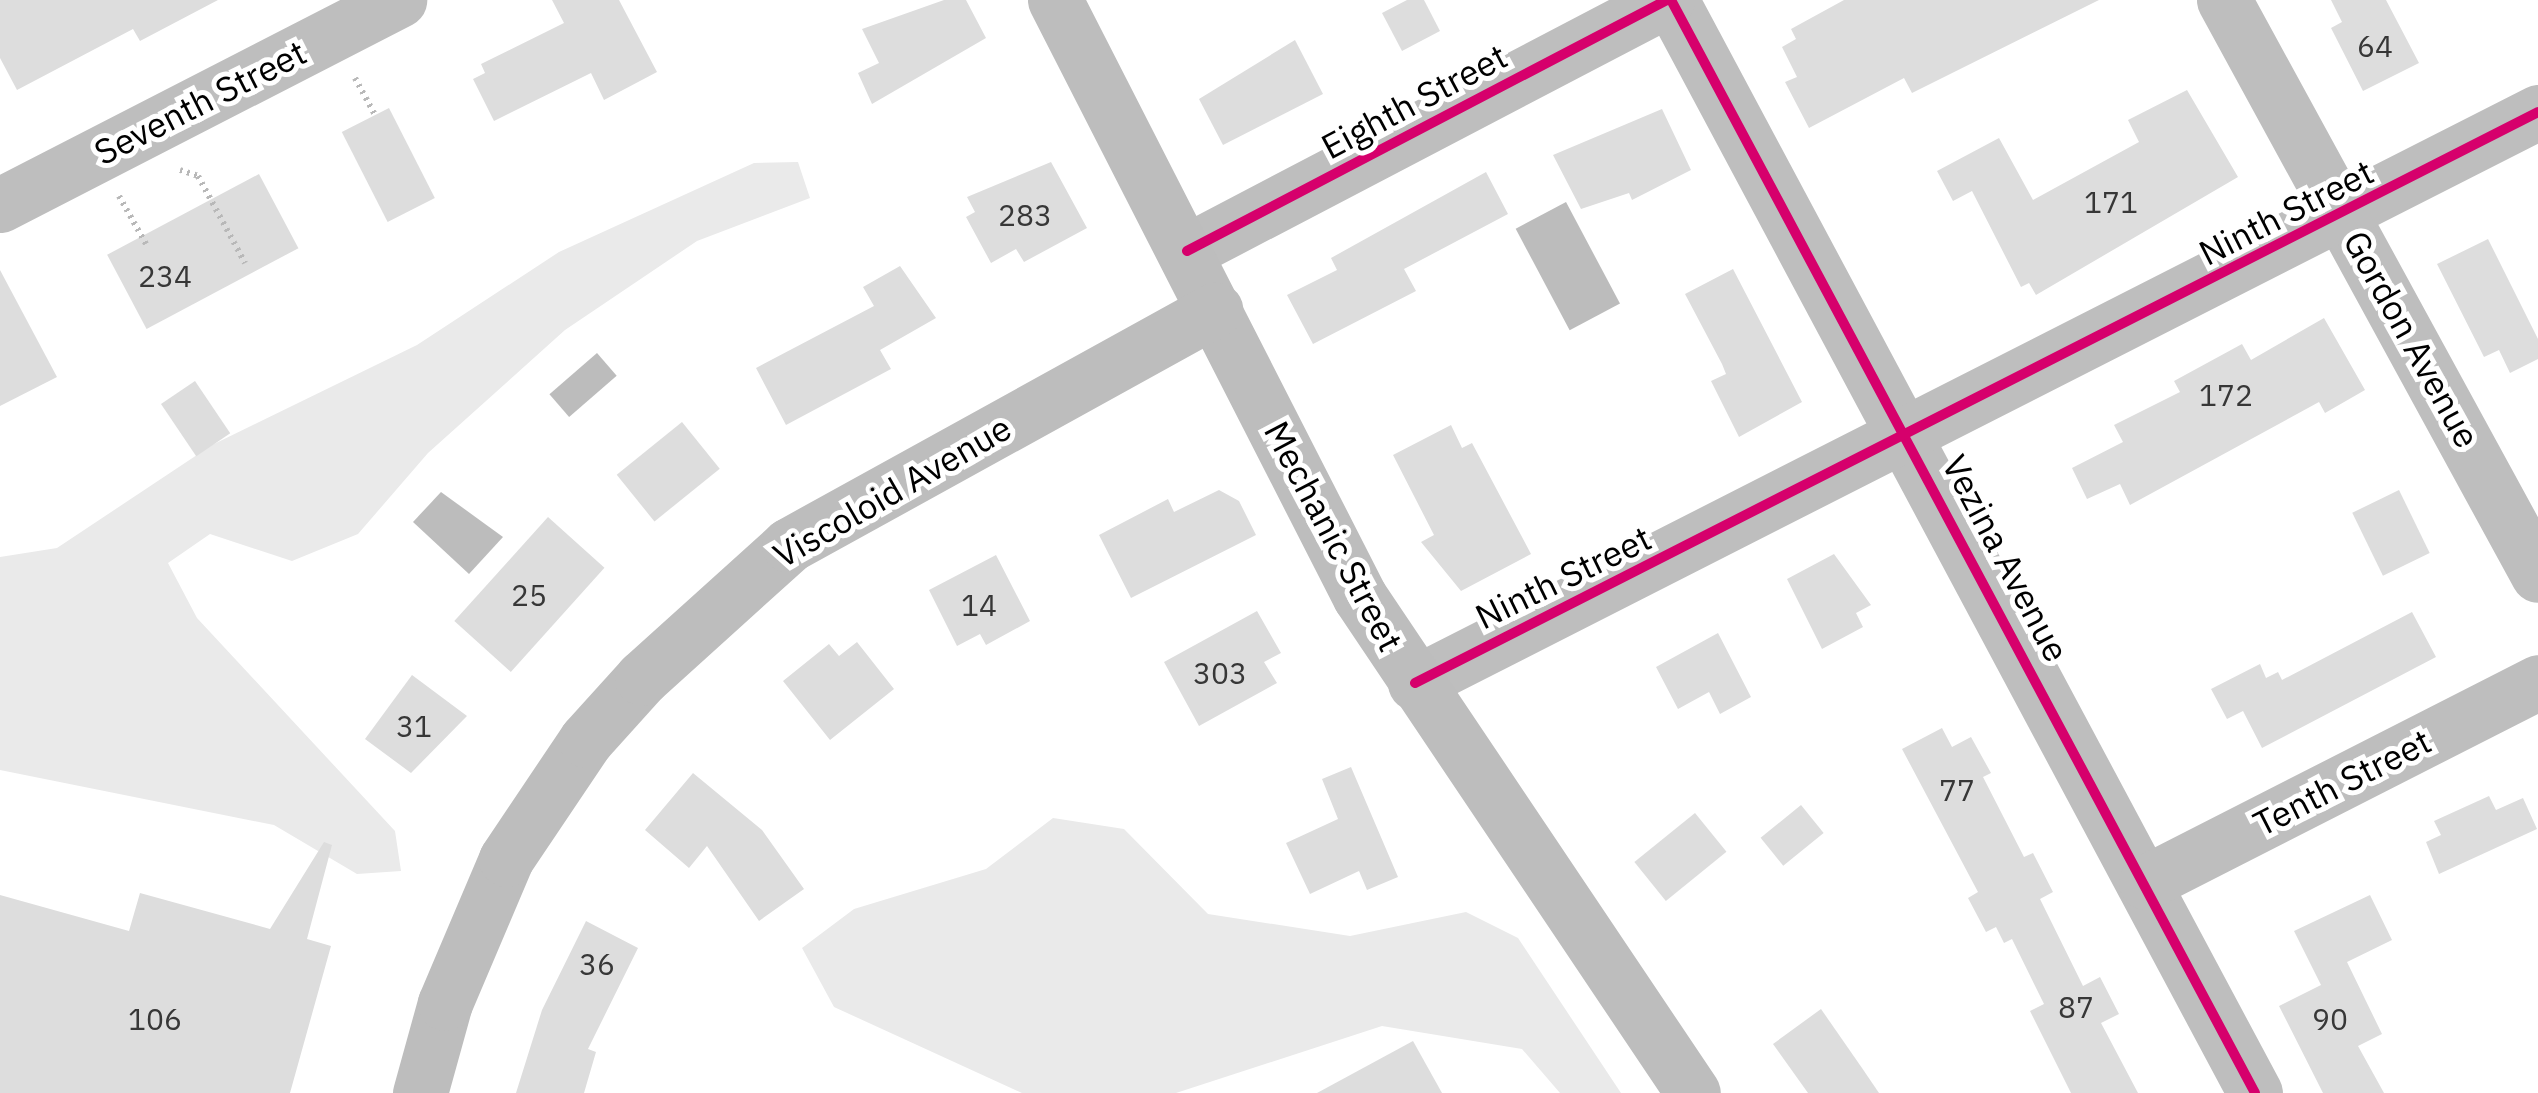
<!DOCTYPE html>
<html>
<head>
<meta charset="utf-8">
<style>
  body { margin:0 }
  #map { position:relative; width:2538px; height:1093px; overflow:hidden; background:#fff; font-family:"IBM Plex Sans",sans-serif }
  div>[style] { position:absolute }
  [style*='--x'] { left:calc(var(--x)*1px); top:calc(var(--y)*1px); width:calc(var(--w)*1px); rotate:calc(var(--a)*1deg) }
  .green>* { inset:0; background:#eaeaea }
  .water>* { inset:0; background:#bcbcbc; transform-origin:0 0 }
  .building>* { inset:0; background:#ddd; transform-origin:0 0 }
  .path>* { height:6px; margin-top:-3px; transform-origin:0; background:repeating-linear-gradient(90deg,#b8b8b8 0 2.5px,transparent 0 7.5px) }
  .minor>* { height:55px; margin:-27.5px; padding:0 27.5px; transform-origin:27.5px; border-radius:27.5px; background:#bebebe }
  .major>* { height:55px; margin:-27.5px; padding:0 27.5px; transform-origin:27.5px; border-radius:27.5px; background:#bdbdbd }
  .cycleway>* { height:10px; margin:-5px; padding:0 5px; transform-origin:5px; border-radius:5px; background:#d6006c }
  span { translate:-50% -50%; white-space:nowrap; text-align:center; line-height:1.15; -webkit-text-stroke:10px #fff; paint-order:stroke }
  .number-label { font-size:30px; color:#373737 }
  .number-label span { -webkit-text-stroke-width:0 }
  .street-label { font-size:35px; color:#000 }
</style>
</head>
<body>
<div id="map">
  <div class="green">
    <i style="clip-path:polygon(798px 162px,810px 198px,697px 241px,565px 330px,428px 453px,358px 534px,292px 561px,210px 534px,168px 563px,197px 618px,395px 831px,401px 871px,357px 874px,274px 825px,0 770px,0 557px,57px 548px,212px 445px,417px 345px,559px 252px,754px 163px)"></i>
    <i style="clip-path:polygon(1053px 818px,1124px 829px,1208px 914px,1350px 936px,1466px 912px,1518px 938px,1621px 1093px,1560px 1093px,1522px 1049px,1382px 1026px,1176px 1093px,1022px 1093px,834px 1007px,802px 948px,854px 909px,986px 869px)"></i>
  </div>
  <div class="water">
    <i style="left:1566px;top:202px;width:115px;height:57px;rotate:62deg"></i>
    <i style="left:597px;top:353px;width:30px;height:63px;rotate:49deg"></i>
    <i style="clip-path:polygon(441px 492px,503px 537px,469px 574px,413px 522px)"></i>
  </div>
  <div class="building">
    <i style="clip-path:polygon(0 0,218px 0,140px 41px,133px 29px,17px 90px,0 58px)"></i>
    <i style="clip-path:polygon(552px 0,619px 0,657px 72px,604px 100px,591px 73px,494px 121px,473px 79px,485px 73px,481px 64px,564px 23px)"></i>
    <i style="clip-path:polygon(944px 0,966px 0,986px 38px,872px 104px,858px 73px,879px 63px,862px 29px)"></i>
    <i style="clip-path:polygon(1407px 0,1424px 0,1440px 31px,1402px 51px,1382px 13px)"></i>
    <i style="clip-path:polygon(1844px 0,2099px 0,1912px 93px,1904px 78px,1809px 128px,1785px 82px,1797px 77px,1782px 47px,1796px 39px,1791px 29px)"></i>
    <i style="clip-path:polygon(2331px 0,2386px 0,2419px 63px,2363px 91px,2331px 28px,2342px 22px)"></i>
    <i style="clip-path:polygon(1295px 40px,1323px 94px,1223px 145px,1199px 99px)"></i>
    <i style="clip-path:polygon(2187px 90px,2238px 177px,2036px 295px,2029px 283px,2021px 287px,1972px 191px,1953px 201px,1937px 171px,1999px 138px,2033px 200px,2139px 142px,2128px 120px)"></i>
    <i style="left:389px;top:108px;width:101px;height:53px;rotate:63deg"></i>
    <i style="clip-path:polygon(1662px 109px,1691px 170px,1632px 200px,1629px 193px,1581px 209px,1553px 155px)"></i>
    <i style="clip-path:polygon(1051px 162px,1087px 228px,1024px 262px,1016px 249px,991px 263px,966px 217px,975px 212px,967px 197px)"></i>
    <i style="clip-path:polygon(1486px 172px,1508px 214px,1404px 269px,1416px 291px,1313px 344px,1287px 295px,1337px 270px,1331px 258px)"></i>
    <i style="left:259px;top:174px;width:84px;height:172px;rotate:62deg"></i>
    <i style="clip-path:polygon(2488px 239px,2538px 339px,2538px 359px,2510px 373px,2499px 350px,2484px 357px,2437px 264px)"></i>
    <i style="clip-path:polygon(900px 266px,936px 318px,880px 350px,891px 369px,786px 425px,756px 368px,874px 306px,863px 287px)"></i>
    <i style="clip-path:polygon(1733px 269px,1802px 402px,1739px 437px,1711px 381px,1726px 374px,1722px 364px,1685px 294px)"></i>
    <i style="clip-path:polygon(0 270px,57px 377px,0 406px)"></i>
    <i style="clip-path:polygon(2324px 318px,2365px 390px,2325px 413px,2319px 402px,2130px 505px,2120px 484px,2087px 499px,2072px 468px,2123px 442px,2114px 425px,2180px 392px,2174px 381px,2242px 344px,2251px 360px)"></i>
    <i style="left:195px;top:381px;width:63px;height:41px;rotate:56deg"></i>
    <i style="left:682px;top:422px;width:60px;height:84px;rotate:51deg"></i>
    <i style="clip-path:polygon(1451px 425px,1462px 448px,1472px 443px,1531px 554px,1461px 591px,1421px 542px,1434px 535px,1393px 455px)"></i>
    <i style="clip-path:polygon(1219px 490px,1239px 501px,1256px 535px,1131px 598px,1099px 535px,1168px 499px,1174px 512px)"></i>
    <i style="left:2399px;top:490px;width:70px;height:52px;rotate:64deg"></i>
    <i style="left:548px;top:517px;width:76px;height:140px;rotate:42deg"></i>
    <i style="clip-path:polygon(1834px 554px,1871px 605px,1856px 613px,1863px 627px,1822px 649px,1787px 579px)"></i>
    <i style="clip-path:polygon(996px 555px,1030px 621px,986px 645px,980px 634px,957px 646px,929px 590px)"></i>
    <i style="clip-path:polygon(1257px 611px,1281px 653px,1264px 662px,1277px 683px,1199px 726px,1164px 662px)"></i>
    <i style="clip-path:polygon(2412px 612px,2436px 657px,2262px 748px,2243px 711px,2227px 719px,2211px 689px,2260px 664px,2266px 678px,2278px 672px,2282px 680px)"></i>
    <i style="clip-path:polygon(1718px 633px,1751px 697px,1720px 714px,1709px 692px,1678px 709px,1656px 667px)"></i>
    <i style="clip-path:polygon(857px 642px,894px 689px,830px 740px,783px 681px,829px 644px,839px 656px)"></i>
    <i style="clip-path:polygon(412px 675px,467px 716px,411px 773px,365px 739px)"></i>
    <i style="clip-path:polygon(1942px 728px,1952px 747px,1971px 737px,1991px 773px,1983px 777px,2024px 857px,2033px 853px,2053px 892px,2040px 899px,2083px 986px,2100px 977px,2119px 1014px,2101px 1023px,2138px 1093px,2071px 1093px,2030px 1011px,2044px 1004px,2012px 939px,2004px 943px,1996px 927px,1986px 932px,1968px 898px,1978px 892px,1902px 749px)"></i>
    <i style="clip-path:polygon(1351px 767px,1398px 877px,1367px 890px,1359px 871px,1310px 894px,1286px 843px,1338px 819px,1322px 779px)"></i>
    <i style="clip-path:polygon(693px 773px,762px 830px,804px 889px,759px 921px,707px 846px,689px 868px,645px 830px)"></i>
    <i style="clip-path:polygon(2489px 796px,2496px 810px,2523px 798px,2537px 829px,2439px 874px,2426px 842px,2441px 835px,2434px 821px)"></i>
    <i style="left:1801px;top:805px;width:36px;height:52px;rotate:51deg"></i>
    <i style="left:1695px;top:813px;width:50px;height:78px;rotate:51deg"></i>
    <i style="clip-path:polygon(324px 842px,332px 845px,307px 939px,331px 946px,290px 1093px,0 1093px,0 895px,129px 931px,140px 893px,270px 929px)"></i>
    <i style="clip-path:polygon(2370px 895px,2392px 940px,2347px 962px,2382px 1034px,2358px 1046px,2384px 1093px,2323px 1093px,2279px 1006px,2321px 985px,2294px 931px)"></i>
    <i style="clip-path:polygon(586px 921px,638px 948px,588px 1049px,596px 1052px,584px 1093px,516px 1093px,542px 1010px)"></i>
    <i style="clip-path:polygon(1821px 1009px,1862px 1068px,1879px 1093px,1808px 1093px,1773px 1044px)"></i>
    <i style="clip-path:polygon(1413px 1041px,1442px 1093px,1317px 1093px)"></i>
  </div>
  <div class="path">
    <i style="--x:355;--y:78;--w:42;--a:61.6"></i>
    <i style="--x:180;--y:170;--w:19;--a:18"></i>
    <i style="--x:198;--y:176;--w:99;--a:61.6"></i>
    <i style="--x:119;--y:196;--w:55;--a:60.6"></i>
  </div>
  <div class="minor">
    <i style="--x:1671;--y:0;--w:1239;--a:61.88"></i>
    <i style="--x:2224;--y:0;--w:655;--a:61.36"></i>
    <i style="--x:0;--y:205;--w:449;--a:-27.2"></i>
    <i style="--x:1187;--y:251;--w:542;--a:-27.61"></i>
    <i style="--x:1415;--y:683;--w:1260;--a:-26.95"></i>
    <i style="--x:2146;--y:882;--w:440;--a:-27"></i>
  </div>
  <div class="major">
    <i style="--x:1055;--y:0;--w:670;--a:62.94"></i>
    <i style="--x:1360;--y:597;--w:597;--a:56.12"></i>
    <i style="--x:420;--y:1093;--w:93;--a:-74.5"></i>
    <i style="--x:445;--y:1003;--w:156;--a:-67"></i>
    <i style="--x:506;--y:859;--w:143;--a:-56.1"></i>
    <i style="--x:586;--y:740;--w:84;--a:-47.9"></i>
    <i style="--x:642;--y:678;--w:198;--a:-42.1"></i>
    <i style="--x:789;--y:545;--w:487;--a:-28.9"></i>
  </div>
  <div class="cycleway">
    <i style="--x:1671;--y:0;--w:1239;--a:61.88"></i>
    <i style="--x:1187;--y:251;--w:542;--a:-27.61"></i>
    <i style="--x:1415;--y:683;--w:1260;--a:-26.95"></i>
  </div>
  <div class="number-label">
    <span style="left:2375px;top:46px">64</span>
    <span style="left:2111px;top:202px">171</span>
    <span style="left:1025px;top:215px">283</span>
    <span style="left:165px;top:276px">234</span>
    <span style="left:2226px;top:395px">172</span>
    <span style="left:529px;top:595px">25</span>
    <span style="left:979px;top:605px">14</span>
    <span style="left:1220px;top:673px">303</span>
    <span style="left:414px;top:726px">31</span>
    <span style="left:1957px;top:790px">77</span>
    <span style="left:597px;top:964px">36</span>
    <span style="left:2076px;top:1007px">87</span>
    <span style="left:155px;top:1019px">106</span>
    <span style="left:2330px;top:1019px">90</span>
  </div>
  <div class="street-label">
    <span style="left:1414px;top:101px;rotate:-28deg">Eighth Street</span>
    <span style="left:200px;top:102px;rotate:-27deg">Seventh Street</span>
    <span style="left:2286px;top:212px;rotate:-27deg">Ninth Street</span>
    <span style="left:2412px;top:339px;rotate:61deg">Gordon Avenue</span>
    <span style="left:892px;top:491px;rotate:-30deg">Viscoloid Avenue</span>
    <span style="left:1334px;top:536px;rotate:62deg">Mechanic Street</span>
    <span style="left:2006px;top:558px;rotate:62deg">Vezina Avenue</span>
    <span style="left:1563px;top:577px;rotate:-26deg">Ninth Street</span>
    <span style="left:2342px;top:782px;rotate:-27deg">Tenth Street</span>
  </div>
</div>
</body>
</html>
